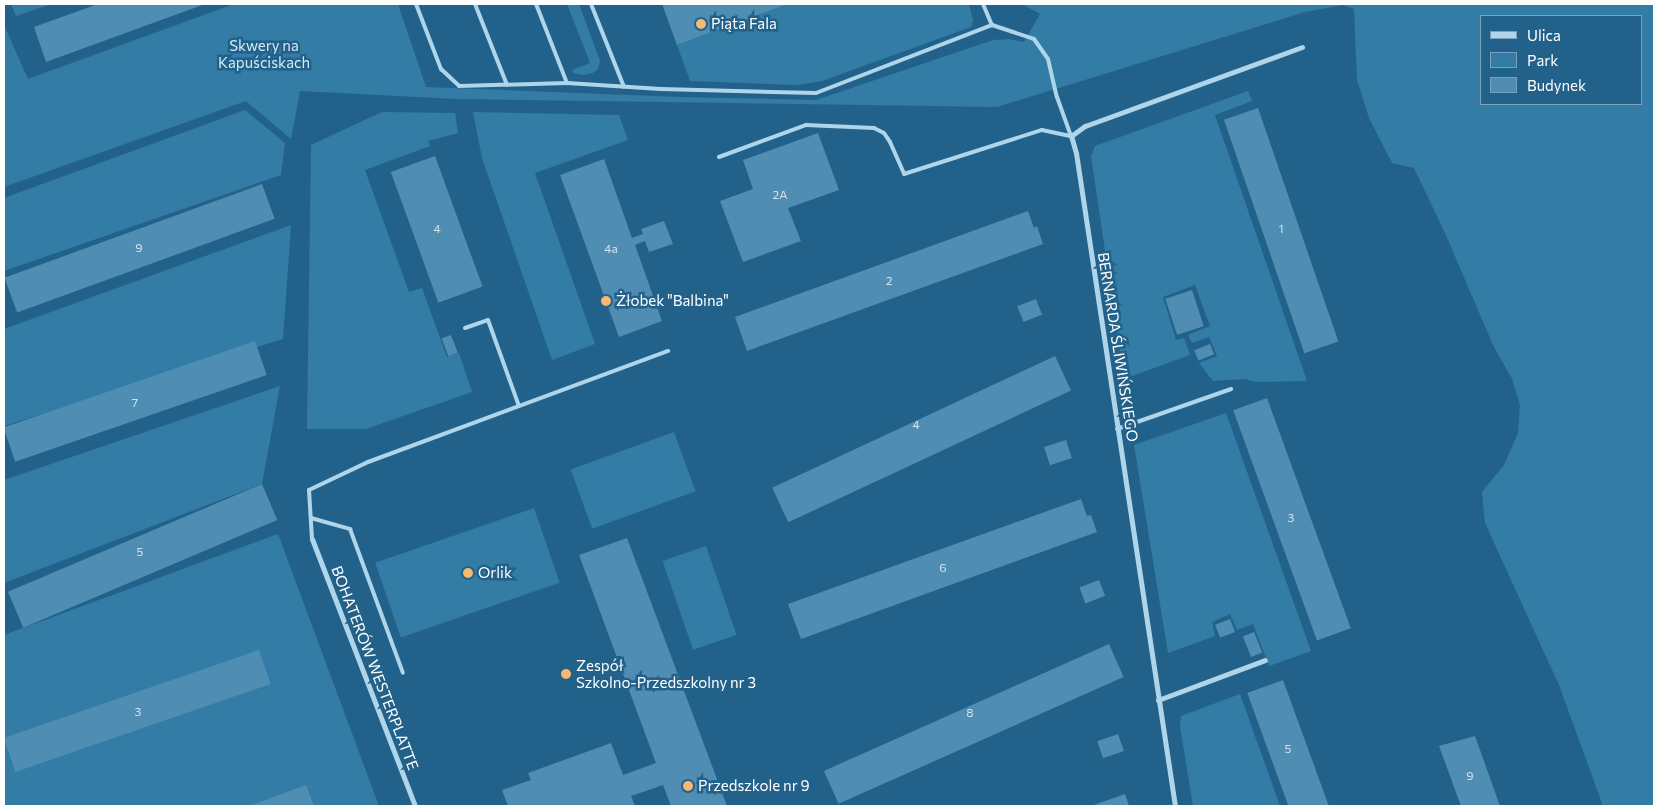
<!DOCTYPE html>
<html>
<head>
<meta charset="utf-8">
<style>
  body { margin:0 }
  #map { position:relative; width:1658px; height:810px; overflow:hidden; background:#22628a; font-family:Commissioner,sans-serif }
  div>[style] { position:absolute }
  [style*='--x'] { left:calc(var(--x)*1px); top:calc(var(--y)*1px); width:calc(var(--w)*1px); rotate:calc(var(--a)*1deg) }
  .green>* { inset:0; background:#337ca5; transform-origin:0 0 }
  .building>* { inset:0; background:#4f8db3; transform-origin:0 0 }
  .service>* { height:4px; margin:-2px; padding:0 2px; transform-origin:2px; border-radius:2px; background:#afd5ea }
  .minor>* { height:5px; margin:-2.5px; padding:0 2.5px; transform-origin:2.5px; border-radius:2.5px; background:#afd5ea }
  .dots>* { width:14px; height:14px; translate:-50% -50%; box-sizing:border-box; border:2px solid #22628a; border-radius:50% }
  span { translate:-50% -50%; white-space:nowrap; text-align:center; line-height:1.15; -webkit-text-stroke:5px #22628a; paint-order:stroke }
  .number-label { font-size:12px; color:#d3e2ec }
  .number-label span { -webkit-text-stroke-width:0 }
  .poi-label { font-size:15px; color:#fff }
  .left { translate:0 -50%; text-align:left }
  .park-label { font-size:15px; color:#d4ebf8 }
  .street-label { font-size:15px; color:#fff }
  .frame { position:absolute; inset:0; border:5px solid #fff; pointer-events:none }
  .legend { position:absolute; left:1480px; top:15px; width:162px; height:90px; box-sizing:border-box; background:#22628a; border:1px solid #7aa1b9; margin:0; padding:6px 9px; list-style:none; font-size:15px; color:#fff }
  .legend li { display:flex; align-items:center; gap:10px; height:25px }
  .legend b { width:25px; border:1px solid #7aa1b9 }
</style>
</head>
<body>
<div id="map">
  <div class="green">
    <i style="clip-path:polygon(11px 4px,51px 4px,16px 16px)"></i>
    <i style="clip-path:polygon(evenodd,234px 4px,398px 4px,426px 87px,680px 97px,816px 100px,993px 40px,1009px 39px,1024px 42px,1040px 14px,1022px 4px,1654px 4px,1654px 806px,1603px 806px,1559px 685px,1485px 523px,1482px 492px,1504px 465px,1518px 433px,1520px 405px,1512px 379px,1493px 345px,1445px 233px,1414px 168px,1392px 163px,1369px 118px,1357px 80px,1354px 9px,1343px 5px,1305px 12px,997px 107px,456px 99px,300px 91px,291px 139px,246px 101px,4px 187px,4px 25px,28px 79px,234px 4px,1482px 16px,1642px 16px,1642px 104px,1482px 104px,1482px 16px)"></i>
    <i style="clip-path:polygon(567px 4px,579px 4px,600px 61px,598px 69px,593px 73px,583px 75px,573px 73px,572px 70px,590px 63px)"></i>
    <i style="clip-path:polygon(788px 4px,969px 4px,973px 20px,971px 27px,822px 81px,797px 85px,690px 81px,677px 45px)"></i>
    <i style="clip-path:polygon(1248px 91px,1252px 101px,1215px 115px,1307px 381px,1257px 382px,1245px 379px,1213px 381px,1199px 363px,1217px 356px,1209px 337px,1192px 343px,1188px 335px,1210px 326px,1195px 285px,1163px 297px,1176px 340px,1184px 338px,1190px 355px,1124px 379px,1091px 156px,1095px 146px)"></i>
    <i style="clip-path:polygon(245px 110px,285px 143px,281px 175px,4px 271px,4px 198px)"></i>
    <i style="clip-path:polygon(382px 112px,455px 113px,458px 133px,428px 141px,430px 146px,365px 170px,409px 292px,422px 288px,447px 357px,459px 353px,472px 392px,366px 429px,307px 429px,311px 145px)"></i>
    <i style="clip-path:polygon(473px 112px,619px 115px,628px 140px,535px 173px,595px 344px,552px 360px,482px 158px)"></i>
    <i style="clip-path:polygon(291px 225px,283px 339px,4px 426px,4px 329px)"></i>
    <i style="clip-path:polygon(280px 386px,262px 484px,4px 583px,4px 480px)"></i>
    <i style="clip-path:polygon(1226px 413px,1311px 651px,1269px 666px,1253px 624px,1237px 630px,1230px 614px,1212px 622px,1215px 636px,1168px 653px,1134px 445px)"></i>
    <i style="left:674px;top:432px;width:63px;height:110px;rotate:70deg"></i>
    <i style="left:534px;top:508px;width:79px;height:168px;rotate:71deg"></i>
    <i style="clip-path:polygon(278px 534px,379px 806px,4px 806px,4px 635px)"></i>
    <i style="left:706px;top:546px;width:94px;height:46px;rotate:71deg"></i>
    <i style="clip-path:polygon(1240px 694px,1280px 806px,1193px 806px,1180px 726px,1181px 716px)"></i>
  </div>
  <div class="building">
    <i style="clip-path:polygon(98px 4px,205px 4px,46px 62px,34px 27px)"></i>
    <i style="clip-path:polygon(662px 4px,788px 4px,677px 45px)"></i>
    <i style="left:1258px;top:108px;width:247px;height:36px;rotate:71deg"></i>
    <i style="clip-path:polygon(818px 133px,839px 190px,788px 208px,801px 241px,743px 262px,720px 201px,753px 189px,743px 160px)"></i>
    <i style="left:435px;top:156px;width:139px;height:47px;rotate:70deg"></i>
    <i style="clip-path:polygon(604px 159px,632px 238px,643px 234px,641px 229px,664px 221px,673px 244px,649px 252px,645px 241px,635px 245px,662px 321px,619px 337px,560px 175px)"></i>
    <i style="left:262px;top:184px;width:37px;height:274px;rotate:70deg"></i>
    <i style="clip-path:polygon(1028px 211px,1034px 228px,1037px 226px,1043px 244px,747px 351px,735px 317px)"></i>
    <i style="left:1192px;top:290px;width:38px;height:28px;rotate:72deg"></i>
    <i style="left:1036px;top:299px;width:17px;height:20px;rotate:69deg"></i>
    <i style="left:451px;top:335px;width:19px;height:10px;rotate:69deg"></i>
    <i style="left:255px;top:341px;width:36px;height:266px;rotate:71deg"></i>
    <i style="left:1210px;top:344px;width:11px;height:17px;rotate:68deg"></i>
    <i style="left:1055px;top:356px;width:38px;height:312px;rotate:65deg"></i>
    <i style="left:1267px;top:398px;width:245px;height:36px;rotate:70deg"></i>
    <i style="left:1066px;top:440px;width:19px;height:23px;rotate:72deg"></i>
    <i style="left:262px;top:484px;width:39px;height:276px;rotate:67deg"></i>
    <i style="clip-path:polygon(1081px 499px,1087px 516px,1091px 515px,1097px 532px,801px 639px,788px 604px)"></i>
    <i style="clip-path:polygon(627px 538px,727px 806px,671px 806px,663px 785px,631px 796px,635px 806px,508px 806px,502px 790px,531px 780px,528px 773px,611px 743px,623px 775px,656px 763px,579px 555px)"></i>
    <i style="left:1099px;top:580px;width:17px;height:21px;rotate:69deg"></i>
    <i style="left:1230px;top:619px;width:14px;height:16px;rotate:69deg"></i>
    <i style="left:1254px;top:632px;width:22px;height:12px;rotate:68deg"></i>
    <i style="left:1109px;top:644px;width:36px;height:312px;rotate:66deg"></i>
    <i style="left:259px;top:650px;width:36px;height:270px;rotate:71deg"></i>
    <i style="left:1283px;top:680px;width:134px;height:38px;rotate:70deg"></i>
    <i style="left:1118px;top:734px;width:18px;height:22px;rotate:71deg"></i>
    <i style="clip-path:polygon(1475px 736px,1500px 806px,1461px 806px,1439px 746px)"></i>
    <i style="clip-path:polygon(306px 785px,314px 806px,249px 806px)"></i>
    <i style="clip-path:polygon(1125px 794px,1129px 806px,1091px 806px)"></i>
  </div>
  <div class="service">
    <i style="--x:416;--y:4;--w:70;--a:69"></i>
    <i style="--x:441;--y:69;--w:25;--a:43"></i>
    <i style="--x:459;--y:86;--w:108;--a:-1.6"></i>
    <i style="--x:567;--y:83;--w:94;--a:3.7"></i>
    <i style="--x:661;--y:89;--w:155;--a:1.5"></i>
    <i style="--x:816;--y:93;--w:189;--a:-21.1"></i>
    <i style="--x:992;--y:25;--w:44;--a:18.4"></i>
    <i style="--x:1034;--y:39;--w:24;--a:55"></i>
    <i style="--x:1048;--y:59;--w:39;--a:77"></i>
    <i style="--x:1057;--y:97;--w:41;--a:70.3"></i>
    <i style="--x:475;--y:4;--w:87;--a:68.4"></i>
    <i style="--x:536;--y:4;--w:85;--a:68.6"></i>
    <i style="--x:591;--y:4;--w:89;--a:68.3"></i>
    <i style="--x:983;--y:4;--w:23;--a:67"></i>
    <i style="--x:719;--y:157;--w:93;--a:-20.2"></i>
    <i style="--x:806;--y:125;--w:68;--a:2.5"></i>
    <i style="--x:874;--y:128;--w:11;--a:27"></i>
    <i style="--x:884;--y:133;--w:11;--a:56"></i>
    <i style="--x:890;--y:142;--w:35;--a:66"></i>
    <i style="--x:904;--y:174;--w:145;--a:-17.7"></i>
    <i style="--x:1042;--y:130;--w:30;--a:12"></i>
    <i style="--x:465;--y:328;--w:24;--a:-19"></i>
    <i style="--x:488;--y:320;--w:91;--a:70.2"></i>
    <i style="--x:1117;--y:429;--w:121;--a:-19.3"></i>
    <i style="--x:311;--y:518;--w:41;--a:15.8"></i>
    <i style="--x:350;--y:529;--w:153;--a:69.8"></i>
    <i style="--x:312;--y:539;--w:49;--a:-93.5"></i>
    <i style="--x:309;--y:490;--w:65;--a:-25.4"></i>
    <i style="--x:368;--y:462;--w:320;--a:-20.3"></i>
  </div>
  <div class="minor">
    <i style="--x:312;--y:539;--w:286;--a:68.9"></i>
    <i style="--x:1158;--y:700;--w:114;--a:-20.5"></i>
    <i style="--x:1175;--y:806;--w:660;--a:-98.62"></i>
    <i style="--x:1076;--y:153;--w:18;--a:-106"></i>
    <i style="--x:1071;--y:136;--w:17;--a:-36"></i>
    <i style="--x:1085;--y:126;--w:231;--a:-20"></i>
  </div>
  <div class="dots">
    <i style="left:701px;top:24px;background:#f6b872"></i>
    <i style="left:606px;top:301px;background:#f6b872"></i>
    <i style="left:468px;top:573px;background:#f6b872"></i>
    <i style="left:566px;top:674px;background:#f6b872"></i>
    <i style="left:688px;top:786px;background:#f6b872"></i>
  </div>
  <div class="number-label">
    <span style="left:780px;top:195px">2A</span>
    <span style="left:437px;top:229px">4</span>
    <span style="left:1281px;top:229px">1</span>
    <span style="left:139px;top:248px">9</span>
    <span style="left:611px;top:249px">4a</span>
    <span style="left:889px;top:281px">2</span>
    <span style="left:135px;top:403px">7</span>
    <span style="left:916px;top:425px">4</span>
    <span style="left:1291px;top:518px">3</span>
    <span style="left:140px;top:552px">5</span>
    <span style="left:943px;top:568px">6</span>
    <span style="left:138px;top:712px">3</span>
    <span style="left:970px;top:713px">8</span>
    <span style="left:1288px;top:749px">5</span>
    <span style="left:1470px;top:776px">9</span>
  </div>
  <div class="poi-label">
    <span class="left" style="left:711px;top:24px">Piąta Fala</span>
    <span class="left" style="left:616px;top:301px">Żłobek "Balbina"</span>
    <span class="left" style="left:478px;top:573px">Orlik</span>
    <span class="left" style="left:576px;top:674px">Zespół<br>Szkolno-Przedszkolny nr 3</span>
    <span class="left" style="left:698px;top:786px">Przedszkole nr 9</span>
  </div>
  <div class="park-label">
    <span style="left:264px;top:54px">Skwery na<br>Kapuściskach</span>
  </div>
  <div class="street-label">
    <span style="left:1118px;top:347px;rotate:81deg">BERNARDA ŚLIWIŃSKIEGO</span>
    <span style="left:375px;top:668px;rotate:69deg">BOHATERÓW WESTERPLATTE</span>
  </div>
  <div class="frame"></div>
  <ul class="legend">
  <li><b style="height:6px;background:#afd5ea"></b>Ulica</li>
  <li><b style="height:14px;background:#337ca5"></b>Park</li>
  <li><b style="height:14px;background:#4f8db3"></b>Budynek</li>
  </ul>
</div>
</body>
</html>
